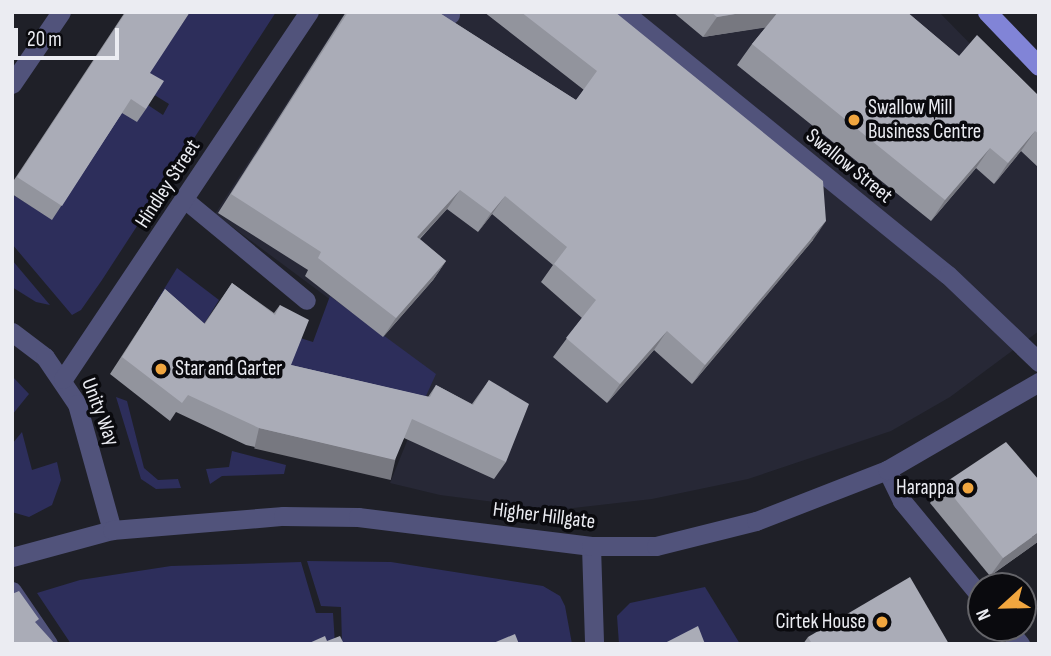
<!DOCTYPE html>
<html>
<head>
<meta charset="utf-8">
<style>
  body { margin:0 }
  #map { position:relative; width:1051px; height:656px; overflow:hidden; background:#1f2028; font-family:"Sofia Sans Condensed",sans-serif }
  div>[style] { position:absolute }
  [style*='--x'] { left:calc(var(--x)*1px); top:calc(var(--y)*1px); width:calc(var(--w)*1px); rotate:calc(var(--a)*1deg) }
  .built>* { inset:0; background:#272836 }
  .green>* { inset:0; background:#2d2e5b }
  .service>* { height:18px; margin:-9px; padding:0 9px; transform-origin:9px; border-radius:9px; background:#51537b }
  .minor>* { height:19px; margin:-9.5px; padding:0 9.5px; transform-origin:9.5px; border-radius:9.5px; background:#51537b }
  .primary>* { height:19px; margin:-9.5px; padding:0 9.5px; transform-origin:9.5px; border-radius:9.5px; background:#8184d7 }
  .wall>* { inset:0; background:#92949d }
  .shaded-wall>* { inset:0; background:#777880; transform-origin:0 0 }
  .building>* { inset:0; background:#aaacb7 }
  .dots>* { width:19px; height:19px; translate:-50% -50%; box-sizing:border-box; border:4px solid #0a0a0e; border-radius:50% }
  span { translate:-50% -50%; white-space:nowrap; text-align:center; line-height:1.15; -webkit-text-stroke:7px #0a0a0e; paint-order:stroke }
  .poi-label { font-size:21px; color:#ebecf2 }
  .left { translate:0 -50%; text-align:left }
  .right { translate:-100% -50%; text-align:right }
  .street-label { font-size:21px; color:#ebecf2 }
  .frame { position:absolute; inset:0; border:14px solid #ebecf2; pointer-events:none }
  .north { position:absolute; left:967px; top:572px; width:70px; height:70px; box-sizing:border-box; background:#0a0a0e; border:2px solid #646469; border-radius:50%; rotate:248deg; font-size:19px; font-weight:700; line-height:28px; text-align:center; color:#ebecf2 }
  .north::after { content:''; display:block; margin:auto; width:24px; height:32px; background:#f1a63f; clip-path:polygon(50% 0,100% 100%,50% 72%,0 100%) }
  .scale { position:absolute; left:14px; top:28px; width:105px; height:32px; box-sizing:border-box; border:4px solid #ebecf2; border-top:0; padding-left:9px; font-size:21px; line-height:24px; white-space:nowrap; color:#ebecf2; -webkit-text-stroke:5px #0a0a0e; paint-order:stroke }
</style>
</head>
<body>
<div id="map">
  <div class="built">
    <i style="clip-path:polygon(345px 12px,939px 12px,1039px 114px,1039px 331px,950px 397px,891px 431px,748px 479px,652px 499px,556px 510px,440px 495px,390px 483px,420px 409px,382px 338px,215px 214px)"></i>
  </div>
  <div class="green">
    <i style="clip-path:polygon(190px 12px,276px 12px,102px 280px,81px 310px,72px 315px,12px 244px,12px 194px,52px 219px,121px 112px,148px 105px,163px 115px,169px 104px,140px 86px)"></i>
    <i style="clip-path:polygon(12px 260px,50px 305px,36px 302px,12px 287px)"></i>
    <i style="clip-path:polygon(177px 268px,219px 300px,201px 329px,153px 307px)"></i>
    <i style="clip-path:polygon(330px 296px,436px 374px,420px 409px,282px 376px,297px 337px,313px 342px)"></i>
    <i style="clip-path:polygon(12px 376px,29px 394px,12px 415px)"></i>
    <i style="clip-path:polygon(116px 397px,127px 401px,144px 468px,158px 480px,178px 479px,181px 488px,156px 489px,141px 479px)"></i>
    <i style="clip-path:polygon(22px 432px,32px 470px,57px 462px,61px 480px,52px 505px,29px 517px,12px 512px,12px 444px)"></i>
    <i style="clip-path:polygon(232px 451px,286px 465px,284px 474px,222px 476px,210px 484px,206px 469px,229px 467px)"></i>
    <i style="clip-path:polygon(307px 561px,391px 562px,543px 586px,560px 596px,565px 606px,572px 644px,342px 644px,341px 607px,321px 606px)"></i>
    <i style="clip-path:polygon(301px 562px,316px 613px,333px 613px,335px 644px,71px 644px,37px 593px,80px 580px,171px 566px)"></i>
    <i style="clip-path:polygon(705px 587px,740px 644px,619px 644px,617px 616px,630px 603px)"></i>
  </div>
  <div class="service">
    <i style="--x:447;--y:12;--w:5;--a:37"></i>
    <i style="--x:185;--y:200;--w:158;--a:39.6"></i>
  </div>
  <div class="minor">
    <i style="--x:624;--y:12;--w:417;--a:39.1"></i>
    <i style="--x:948;--y:275;--w:126;--a:43.7"></i>
    <i style="--x:12;--y:84;--w:87;--a:-55.8"></i>
    <i style="--x:12;--y:332;--w:41;--a:37.1"></i>
    <i style="--x:45;--y:357;--w:57;--a:55.8"></i>
    <i style="--x:77;--y:404;--w:131;--a:74.5"></i>
    <i style="--x:63;--y:379;--w:442;--a:-56.2"></i>
    <i style="--x:887;--y:470;--w:34;--a:64"></i>
    <i style="--x:902;--y:501;--w:124;--a:50.5"></i>
    <i style="--x:591;--y:546;--w:98;--a:88.2"></i>
    <i style="--x:12;--y:557;--w:104;--a:-15.1"></i>
    <i style="--x:112;--y:530;--w:172;--a:-4.7"></i>
    <i style="--x:283;--y:516;--w:75;--a:0.8"></i>
    <i style="--x:358;--y:517;--w:235;--a:7.1"></i>
    <i style="--x:591;--y:546;--w:65;--a:0"></i>
    <i style="--x:656;--y:546;--w:103;--a:-14"></i>
    <i style="--x:756;--y:521;--w:141;--a:-21.3"></i>
    <i style="--x:887;--y:470;--w:176;--a:-30.1"></i>
    <i style="--x:12;--y:591;--w:64;--a:55.8"></i>
    <i style="--x:1007;--y:628;--w:21;--a:51"></i>
  </div>
  <div class="primary">
    <i style="--x:987;--y:12;--w:75;--a:46.1"></i>
  </div>
  <div class="wall">
    <i style="clip-path:polygon(125px 12px,146px 109px,137px 122px,122px 113px,52px 220px,12px 194px,12px 183px)"></i>
    <i style="clip-path:polygon(346px 12px,438px 12px,576px 100px,584px 90px,484px 12px,615px 12px,813px 240px,692px 384px,654px 350px,607px 403px,553px 357px,582px 318px,541px 282px,553px 265px,492px 214px,478px 232px,447px 209px,420px 239px,446px 261px,433px 280px,383px 337px,305px 276px,308px 270px,218px 213px)"></i>
    <i style="clip-path:polygon(673px 12px,907px 12px,959px 56px,1039px 96px,1039px 168px,1021px 151px,994px 184px,976px 168px,931px 221px,737px 65px,752px 44px,766px 27px,703px 37px)"></i>
    <i style="clip-path:polygon(232px 283px,274px 313px,280px 305px,291px 365px,428px 397px,436px 385px,472px 404px,489px 380px,506px 462px,494px 479px,404px 438px,383px 477px,246px 445px,176px 412px,170px 421px,110px 374px,165px 289px,204px 324px)"></i>
    <i style="clip-path:polygon(943px 484px,1039px 541px,990px 576px,930px 503px)"></i>
    <i style="clip-path:polygon(808px 637px,949px 644px,803px 644px)"></i>
  </div>
  <div class="shaded-wall">
    <i style="clip-path:polygon(747px 12px,779px 12px,769px 27px,703px 37px,717px 17px)"></i>
    <i style="clip-path:polygon(1035px 131px,1021px 151px,994px 184px,1008px 163px)"></i>
    <i style="clip-path:polygon(990px 148px,976px 168px,931px 221px,945px 200px)"></i>
    <i style="clip-path:polygon(460px 190px,447px 209px,404px 255px,417px 237px)"></i>
    <i style="clip-path:polygon(505px 196px,492px 214px,478px 232px,491px 213px)"></i>
    <i style="clip-path:polygon(826px 221px,813px 240px,692px 384px,705px 365px)"></i>
    <i style="clip-path:polygon(446px 261px,433px 280px,383px 337px,396px 318px)"></i>
    <i style="clip-path:polygon(667px 331px,654px 350px,607px 403px,620px 384px)"></i>
    <i style="left:259px;top:428px;width:140px;height:21px;rotate:13deg"></i>
    <i style="clip-path:polygon(1039px 532px,1039px 541px,990px 576px,1003px 558px)"></i>
  </div>
  <div class="building">
    <i style="clip-path:polygon(126px 12px,190px 12px,150px 73px,164px 81px,146px 109px,131px 99px,62px 206px,17px 177px)"></i>
    <i style="clip-path:polygon(348px 12px,438px 12px,576px 100px,597px 71px,521px 12px,615px 12px,823px 181px,826px 221px,705px 365px,667px 331px,620px 384px,566px 338px,596px 300px,554px 264px,567px 247px,505px 196px,491px 213px,460px 190px,417px 237px,446px 261px,396px 318px,318px 258px,321px 252px,231px 194px)"></i>
    <i style="clip-path:polygon(711px 12px,747px 12px,717px 17px)"></i>
    <i style="clip-path:polygon(778px 12px,907px 12px,959px 56px,977px 35px,1039px 96px,1039px 134px,1035px 131px,1008px 163px,990px 148px,945px 200px,752px 44px)"></i>
    <i style="clip-path:polygon(232px 283px,275px 315px,280px 305px,309px 320px,291px 365px,430px 397px,436px 385px,473px 405px,489px 380px,529px 404px,506px 462px,412px 419px,395px 460px,259px 428px,188px 395px,182px 403px,122px 357px,165px 289px,205px 324px)"></i>
    <i style="clip-path:polygon(1006px 442px,1039px 480px,1039px 532px,1003px 558px,943px 484px)"></i>
    <i style="clip-path:polygon(910px 577px,949px 644px,812px 644px,808px 637px)"></i>
    <i style="clip-path:polygon(19px 591px,39px 619px,35px 622px,55px 644px,12px 644px,12px 594px)"></i>
    <i style="clip-path:polygon(698px 626px,705px 644px,663px 644px)"></i>
    <i style="clip-path:polygon(515px 634px,519px 644px,491px 644px)"></i>
    <i style="clip-path:polygon(325px 636px,327px 641px,340px 636px,344px 644px,307px 644px)"></i>
  </div>
  <div class="dots">
    <i style="left:854px;top:120px;background:#f1a63f"></i>
    <i style="left:161px;top:369px;background:#f1a63f"></i>
    <i style="left:968px;top:488px;background:#f1a63f"></i>
    <i style="left:882px;top:622px;background:#f1a63f"></i>
  </div>
  <div class="poi-label">
    <span class="left" style="left:868px;top:120px">Swallow Mill<br>Business Centre</span>
    <span class="left" style="left:175px;top:369px">Star and Garter</span>
    <span class="right" style="left:954px;top:488px">Harappa</span>
    <span class="right" style="left:866px;top:622px">Cirtek House</span>
  </div>
  <div class="street-label">
    <span style="left:849px;top:166px;rotate:39deg">Swallow Street</span>
    <span style="left:168px;top:184px;rotate:-57deg">Hindley Street</span>
    <span style="left:100px;top:412px;rotate:69deg">Unity Way</span>
    <span style="left:544px;top:516px;rotate:7deg">Higher Hillgate</span>
  </div>
  <div class="frame"></div>
  <div class="north">N</div>
  <div class="scale">20 m</div>
</div>
</body>
</html>
